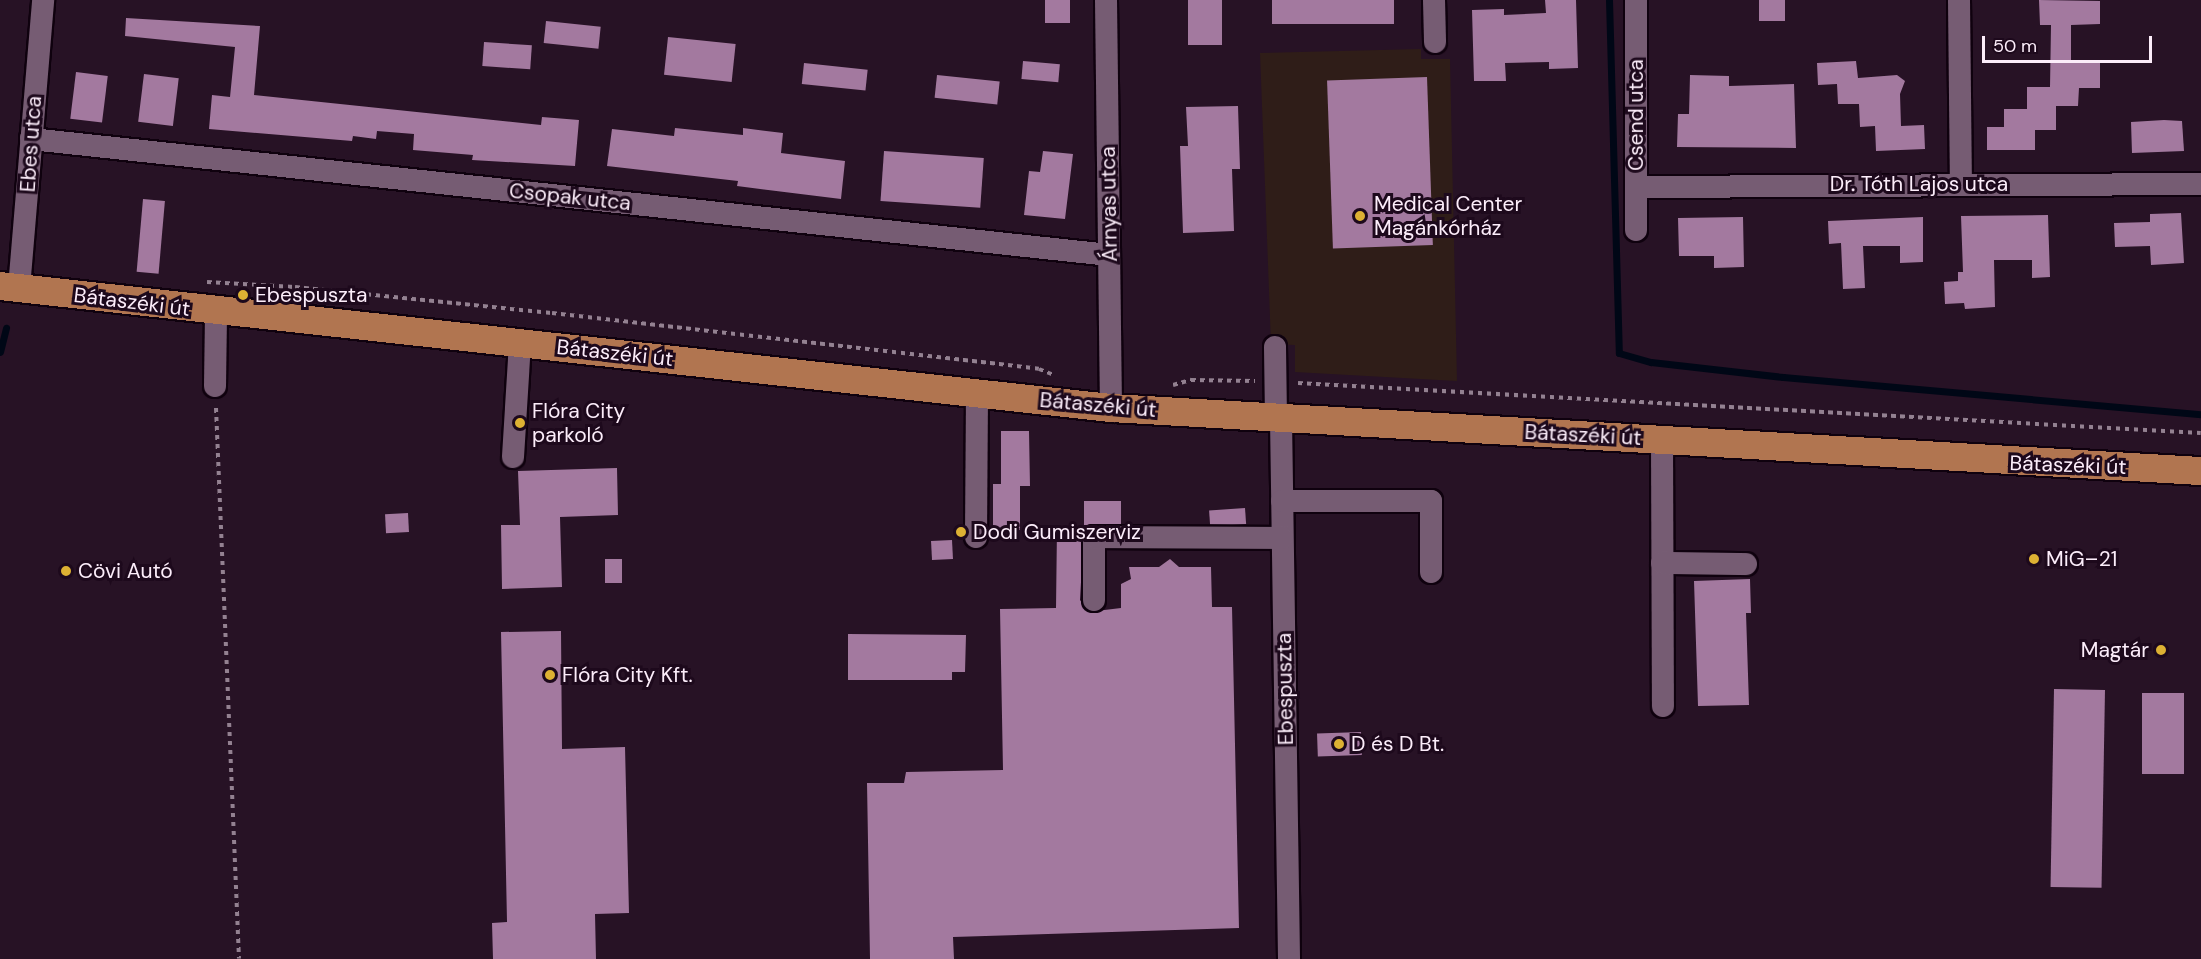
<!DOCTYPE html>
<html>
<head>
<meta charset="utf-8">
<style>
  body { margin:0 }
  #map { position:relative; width:2201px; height:959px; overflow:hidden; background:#271225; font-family:"DM Sans",sans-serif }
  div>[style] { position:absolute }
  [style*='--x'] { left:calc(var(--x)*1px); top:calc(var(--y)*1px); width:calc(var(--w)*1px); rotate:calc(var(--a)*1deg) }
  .medical>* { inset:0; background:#2f1d18 }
  .stream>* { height:7px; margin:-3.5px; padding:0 3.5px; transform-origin:3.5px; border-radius:3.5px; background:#000716 }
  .building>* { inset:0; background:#a3799f; transform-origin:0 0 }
  .path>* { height:4px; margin-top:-2px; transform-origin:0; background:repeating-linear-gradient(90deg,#938191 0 4.5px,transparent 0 9px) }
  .roads { filter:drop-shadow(2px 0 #0f010e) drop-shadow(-2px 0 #0f010e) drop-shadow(0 2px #0f010e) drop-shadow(0 -2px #0f010e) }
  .minor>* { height:22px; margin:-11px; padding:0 11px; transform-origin:11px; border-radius:11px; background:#765c73 }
  .major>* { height:28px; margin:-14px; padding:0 14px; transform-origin:14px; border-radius:14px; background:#b17550 }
  .dots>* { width:16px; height:16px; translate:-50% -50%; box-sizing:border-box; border:3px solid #1d091c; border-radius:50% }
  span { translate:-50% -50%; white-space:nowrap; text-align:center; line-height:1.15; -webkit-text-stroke:6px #1d091c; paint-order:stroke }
  .street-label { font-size:21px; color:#fcedfa }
  .poi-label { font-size:21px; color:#fcedfa }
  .left { translate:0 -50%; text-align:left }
  .right { translate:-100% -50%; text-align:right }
  .scale { position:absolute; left:1982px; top:36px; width:170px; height:27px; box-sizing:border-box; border:3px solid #fcedfa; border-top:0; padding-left:8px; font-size:18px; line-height:21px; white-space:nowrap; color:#fcedfa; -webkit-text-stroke:4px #1d091c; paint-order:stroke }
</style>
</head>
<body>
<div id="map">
  <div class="medical">
    <i style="clip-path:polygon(1421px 49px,1421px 59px,1450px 59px,1457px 381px,1295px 372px,1295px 345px,1271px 344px,1260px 53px)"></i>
  </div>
  <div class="stream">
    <i style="--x:1609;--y:0;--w:353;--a:88.4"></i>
    <i style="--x:1619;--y:353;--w:33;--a:16"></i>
    <i style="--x:1651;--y:362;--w:133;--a:6.5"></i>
    <i style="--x:1783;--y:377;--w:420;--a:5.1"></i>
    <i style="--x:0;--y:352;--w:25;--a:-76"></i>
  </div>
  <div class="building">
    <i style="left:1045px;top:0;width:25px;height:23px"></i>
    <i style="left:1188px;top:0;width:34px;height:45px"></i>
    <i style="left:1272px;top:0;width:122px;height:24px"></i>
    <i style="clip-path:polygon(1545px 0,1576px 0,1578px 68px,1549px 69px,1549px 62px,1505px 63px,1506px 81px,1474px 81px,1472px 10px,1504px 9px,1504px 15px,1546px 13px)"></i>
    <i style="left:1759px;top:0;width:26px;height:21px"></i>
    <i style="clip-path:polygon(2039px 0,2100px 1px,2100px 24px,2071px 25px,2071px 60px,2100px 60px,2100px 88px,2079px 88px,2078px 106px,2056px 106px,2056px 130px,2035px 130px,2035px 150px,1987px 150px,1987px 127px,2004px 127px,2004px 109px,2027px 109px,2027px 87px,2050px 87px,2051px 25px,2040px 25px)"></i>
    <i style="clip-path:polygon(126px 18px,260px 26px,254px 95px,541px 125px,542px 117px,579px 120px,575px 166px,472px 160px,473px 155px,413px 150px,414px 134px,377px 131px,376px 139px,353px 136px,352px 141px,209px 129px,212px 95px,230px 97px,235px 47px,125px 36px)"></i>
    <i style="left:546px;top:21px;width:55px;height:22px;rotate:6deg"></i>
    <i style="left:668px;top:37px;width:68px;height:38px;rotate:6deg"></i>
    <i style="left:484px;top:42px;width:48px;height:24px;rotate:4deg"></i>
    <i style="left:1023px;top:61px;width:37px;height:18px;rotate:5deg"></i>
    <i style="clip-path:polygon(1856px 61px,1858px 78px,1897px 75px,1905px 81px,1900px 94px,1901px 126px,1924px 125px,1925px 149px,1876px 151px,1875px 126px,1860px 127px,1859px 104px,1838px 104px,1837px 84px,1818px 85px,1817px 63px)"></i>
    <i style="left:804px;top:63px;width:64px;height:21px;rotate:6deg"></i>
    <i style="left:76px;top:72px;width:32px;height:47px;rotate:7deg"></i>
    <i style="left:144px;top:74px;width:35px;height:48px;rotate:7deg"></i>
    <i style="left:937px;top:75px;width:63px;height:23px;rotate:6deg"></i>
    <i style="clip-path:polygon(1690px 75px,1729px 76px,1729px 86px,1794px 84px,1796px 148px,1677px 147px,1678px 114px,1689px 114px)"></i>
    <i style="left:1427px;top:77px;width:168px;height:100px;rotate:88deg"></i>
    <i style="clip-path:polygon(1238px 106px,1240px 169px,1232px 169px,1234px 231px,1183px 233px,1180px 146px,1188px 146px,1186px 107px)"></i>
    <i style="clip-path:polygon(2164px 120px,2182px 121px,2184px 151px,2132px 153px,2131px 122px)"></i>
    <i style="clip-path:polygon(675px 128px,743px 135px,743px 128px,783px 133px,781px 153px,845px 161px,841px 199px,737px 186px,738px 181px,607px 166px,612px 129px,674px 136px)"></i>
    <i style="left:884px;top:151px;width:100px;height:50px;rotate:4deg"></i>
    <i style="clip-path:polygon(1043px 151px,1073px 154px,1065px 219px,1024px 215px,1029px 171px,1040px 172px)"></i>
    <i style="left:143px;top:199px;width:22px;height:73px;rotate:5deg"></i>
    <i style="clip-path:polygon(2181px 213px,2184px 263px,2151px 265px,2150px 246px,2115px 247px,2114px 223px,2150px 222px,2150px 214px)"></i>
    <i style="clip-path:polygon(2048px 215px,2050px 277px,2032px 278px,2032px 260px,1994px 260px,1995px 307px,1965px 309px,1964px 303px,1945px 304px,1944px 282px,1958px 281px,1958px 272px,1963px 272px,1961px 216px)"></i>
    <i style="clip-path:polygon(1743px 217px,1744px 267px,1714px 268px,1714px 256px,1679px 256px,1678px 218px)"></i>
    <i style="clip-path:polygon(1923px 217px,1923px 262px,1900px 263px,1900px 246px,1863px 246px,1865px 288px,1843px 289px,1841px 243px,1829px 244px,1828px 221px)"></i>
    <i style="clip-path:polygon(1001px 431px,1029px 431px,1030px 486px,1020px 486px,1020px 530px,993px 531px,993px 484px,1001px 484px)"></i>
    <i style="clip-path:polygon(617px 468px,618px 515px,560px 517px,562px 587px,502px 589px,501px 525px,520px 525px,518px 471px)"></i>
    <i style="clip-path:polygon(1084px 501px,1121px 501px,1121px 524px,1084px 528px)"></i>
    <i style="left:1245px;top:508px;width:16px;height:36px;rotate:86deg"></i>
    <i style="left:408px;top:513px;width:19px;height:23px;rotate:87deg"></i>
    <i style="clip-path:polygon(1057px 527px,1084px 528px,1080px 600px,1088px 612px,1121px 608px,1121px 584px,1131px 579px,1129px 567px,1159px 567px,1170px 559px,1179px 567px,1211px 567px,1212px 607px,1232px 607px,1239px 928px,953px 937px,954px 959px,870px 959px,867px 783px,904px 783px,906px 772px,1003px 770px,1000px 609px,1056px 608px)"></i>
    <i style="left:952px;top:540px;width:19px;height:21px;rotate:87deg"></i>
    <i style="left:605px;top:559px;width:17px;height:24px"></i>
    <i style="clip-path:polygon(1750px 579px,1751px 613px,1746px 613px,1749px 705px,1698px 706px,1694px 581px)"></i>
    <i style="clip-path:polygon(561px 631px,562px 749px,625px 747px,629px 913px,595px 914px,596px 959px,493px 959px,492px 923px,507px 922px,501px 632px)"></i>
    <i style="clip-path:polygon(848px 634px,966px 635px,965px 672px,952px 672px,952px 680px,848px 680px)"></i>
    <i style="left:2054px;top:689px;width:51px;height:198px;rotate:1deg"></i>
    <i style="left:2142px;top:693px;width:42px;height:81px"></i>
    <i style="left:1361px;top:732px;width:23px;height:44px;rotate:88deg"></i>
  </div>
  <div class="path">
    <i style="--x:207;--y:282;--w:88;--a:3.3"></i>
    <i style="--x:295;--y:287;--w:258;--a:5.8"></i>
    <i style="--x:552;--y:313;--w:459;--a:6.5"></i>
    <i style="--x:1008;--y:365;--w:31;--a:7"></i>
    <i style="--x:1039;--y:369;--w:16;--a:22"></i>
    <i style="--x:1298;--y:383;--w:904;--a:3.17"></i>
    <i style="--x:1173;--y:385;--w:19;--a:-16"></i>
    <i style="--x:1191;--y:380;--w:64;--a:0.9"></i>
    <i style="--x:216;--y:408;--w:551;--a:87.61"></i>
  </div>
  <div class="roads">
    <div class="minor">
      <i style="--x:1106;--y:0;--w:408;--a:89.3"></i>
      <i style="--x:1434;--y:0;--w:42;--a:88.6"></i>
      <i style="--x:1959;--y:0;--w:183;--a:89.4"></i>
      <i style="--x:31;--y:139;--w:1084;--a:6.14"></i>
      <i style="--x:1636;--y:187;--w:565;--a:-0.3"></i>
      <i style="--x:1636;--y:230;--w:230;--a:-90"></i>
      <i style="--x:19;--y:288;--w:289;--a:-85.2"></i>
      <i style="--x:1275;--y:347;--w:72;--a:89.2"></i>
      <i style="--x:215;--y:386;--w:74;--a:-89.2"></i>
      <i style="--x:1281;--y:419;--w:540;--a:89.15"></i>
      <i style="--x:1662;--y:440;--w:266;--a:89.8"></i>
      <i style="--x:513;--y:457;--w:113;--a:-86.5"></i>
      <i style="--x:1282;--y:501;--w:149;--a:0"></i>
      <i style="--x:1431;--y:501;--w:71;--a:90"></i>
      <i style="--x:976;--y:537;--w:144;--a:-89.6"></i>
      <i style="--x:1662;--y:563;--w:84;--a:0.7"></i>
      <i style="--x:1094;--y:600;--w:63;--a:-90"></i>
      <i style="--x:1094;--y:537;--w:188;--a:0.3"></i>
    </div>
    <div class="major">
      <i style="--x:0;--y:286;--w:1118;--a:6.27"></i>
      <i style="--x:1111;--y:408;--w:1092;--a:3.31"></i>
    </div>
  </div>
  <div class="dots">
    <i style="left:1360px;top:216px;background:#ddb133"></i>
    <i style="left:243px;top:295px;background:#ddb133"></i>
    <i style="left:520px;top:423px;background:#ddb133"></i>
    <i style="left:961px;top:532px;background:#ddb133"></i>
    <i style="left:2034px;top:559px;background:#ddb133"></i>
    <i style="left:66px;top:571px;background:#ddb133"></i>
    <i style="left:2161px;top:650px;background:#ddb133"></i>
    <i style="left:550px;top:675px;background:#ddb133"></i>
    <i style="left:1339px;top:744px;background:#ddb133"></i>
  </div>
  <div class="street-label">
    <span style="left:1636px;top:115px;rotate:-90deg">Csend utca</span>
    <span style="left:31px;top:144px;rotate:-86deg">Ebes utca</span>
    <span style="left:1919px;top:184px">Dr. Tóth Lajos utca</span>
    <span style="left:570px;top:197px;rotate:6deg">Csopak utca</span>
    <span style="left:1109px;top:204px;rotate:-91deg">Árnyas utca</span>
    <span style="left:132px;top:302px;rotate:7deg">Bátaszéki út</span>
    <span style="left:615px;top:353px;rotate:6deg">Bátaszéki út</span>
    <span style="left:1098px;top:405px;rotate:5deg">Bátaszéki út</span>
    <span style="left:1583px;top:435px;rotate:3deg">Bátaszéki út</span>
    <span style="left:2068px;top:465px;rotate:2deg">Bátaszéki út</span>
    <span style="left:1285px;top:689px;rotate:-91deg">Ebespuszta</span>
  </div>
  <div class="poi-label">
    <span class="left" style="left:1374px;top:216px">Medical Center<br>Magánkórház</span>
    <span class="left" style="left:255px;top:295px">Ebespuszta</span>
    <span class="left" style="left:532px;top:423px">Flóra City<br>parkoló</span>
    <span class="left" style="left:973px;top:532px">Dodi Gumiszerviz</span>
    <span class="left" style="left:2046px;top:559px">MiG–21</span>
    <span class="left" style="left:78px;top:571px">Cövi Autó</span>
    <span class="right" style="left:2149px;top:650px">Magtár</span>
    <span class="left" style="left:562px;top:675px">Flóra City Kft.</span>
    <span class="left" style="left:1351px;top:744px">D és D Bt.</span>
  </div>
  <div class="scale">50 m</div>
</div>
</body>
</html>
